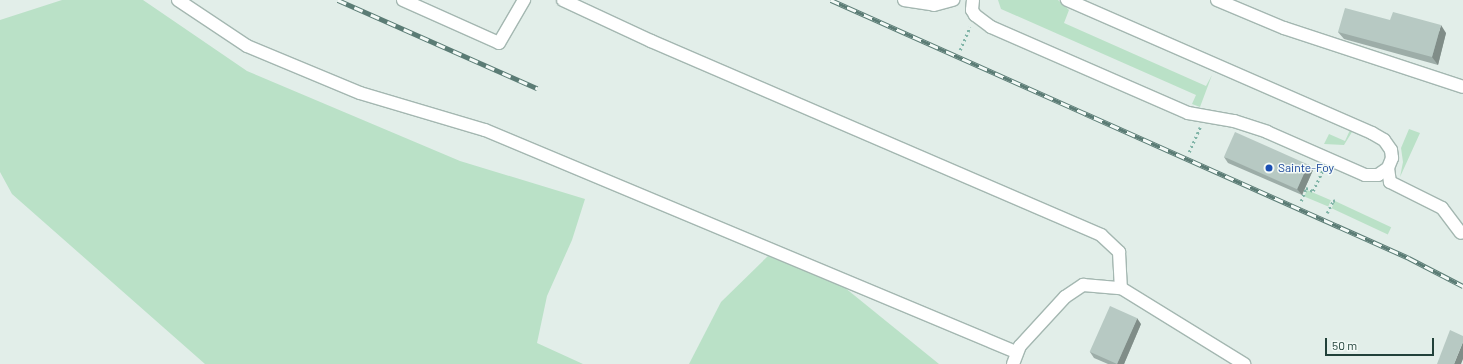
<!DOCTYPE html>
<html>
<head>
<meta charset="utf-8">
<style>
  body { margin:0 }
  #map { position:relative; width:1463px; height:364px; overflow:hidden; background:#e2eee9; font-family:Barlow,sans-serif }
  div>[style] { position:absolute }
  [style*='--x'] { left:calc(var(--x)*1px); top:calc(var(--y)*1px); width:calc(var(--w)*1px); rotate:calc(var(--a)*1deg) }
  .green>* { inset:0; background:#bae1c7; transform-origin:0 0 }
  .path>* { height:2.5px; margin-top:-1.25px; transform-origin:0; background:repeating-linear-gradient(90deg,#80b4a7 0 2px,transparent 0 5px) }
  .roads { filter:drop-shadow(1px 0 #a4b7b1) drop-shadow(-1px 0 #a4b7b1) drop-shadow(0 1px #a4b7b1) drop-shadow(0 -1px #a4b7b1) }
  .minor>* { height:12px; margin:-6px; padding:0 6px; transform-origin:6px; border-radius:6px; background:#fff }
  .rail>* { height:4.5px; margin-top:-2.25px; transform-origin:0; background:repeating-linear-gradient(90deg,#f3faf7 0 9px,#5b7c75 0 18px); box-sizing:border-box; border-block:1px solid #5b7c75 }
  .wall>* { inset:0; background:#9dada8 }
  .shaded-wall>* { inset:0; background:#808d88 }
  .building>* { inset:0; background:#b7c9c3; transform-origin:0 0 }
  .dots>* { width:11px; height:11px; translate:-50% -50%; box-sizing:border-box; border:2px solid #f3faf7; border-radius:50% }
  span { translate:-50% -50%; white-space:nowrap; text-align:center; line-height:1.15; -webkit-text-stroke:3px #f3faf7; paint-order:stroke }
  .transit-label { font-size:12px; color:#164399 }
  .left { translate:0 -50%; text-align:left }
  .scale { position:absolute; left:1325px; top:338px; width:109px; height:18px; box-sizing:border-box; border:2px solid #21413a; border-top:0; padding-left:5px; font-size:12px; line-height:14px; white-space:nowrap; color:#21413a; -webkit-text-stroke:3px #f3faf7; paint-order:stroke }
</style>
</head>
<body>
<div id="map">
  <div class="green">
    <i style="clip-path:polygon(62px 0,143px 0,247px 71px,460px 161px,585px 199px,572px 240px,547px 296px,537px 343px,583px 364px,205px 364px,12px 194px,0 172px,0 20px)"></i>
    <i style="clip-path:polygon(998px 0,1058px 0,1069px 10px,1064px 23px,1206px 86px,1212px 75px,1200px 107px,1192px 104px,1196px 95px,1001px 9px)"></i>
    <i style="clip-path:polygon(1409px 129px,1420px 133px,1400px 177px,1403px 162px,1401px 148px)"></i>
    <i style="clip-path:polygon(1350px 130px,1352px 132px,1344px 145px,1324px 144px,1329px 134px,1345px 141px)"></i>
    <i style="left:1307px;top:190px;width:26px;height:7px;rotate:23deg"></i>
    <i style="left:1335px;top:201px;width:62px;height:8px;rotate:25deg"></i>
    <i style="clip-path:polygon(768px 256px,844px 287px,939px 364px,689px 364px,721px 302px)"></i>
  </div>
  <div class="path">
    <i style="--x:960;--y:50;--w:25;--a:-67"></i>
    <i style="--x:1189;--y:152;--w:27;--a:-66"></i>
    <i style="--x:1301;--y:201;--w:14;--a:-69"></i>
    <i style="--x:1306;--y:188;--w:8;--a:23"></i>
    <i style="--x:1313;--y:191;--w:23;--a:-65"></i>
    <i style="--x:1327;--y:213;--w:13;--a:-63"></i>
    <i style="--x:1333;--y:201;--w:4;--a:-14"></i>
  </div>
  <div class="roads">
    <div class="minor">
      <i style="--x:178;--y:0;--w:83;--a:33.7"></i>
      <i style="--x:247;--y:46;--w:122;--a:22.6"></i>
      <i style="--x:360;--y:93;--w:130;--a:16.5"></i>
      <i style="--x:485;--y:130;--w:576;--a:22.69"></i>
      <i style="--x:403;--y:0;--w:105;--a:24.1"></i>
      <i style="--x:499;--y:43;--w:50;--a:-59.8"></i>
      <i style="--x:563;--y:0;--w:97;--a:25"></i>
      <i style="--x:651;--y:41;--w:490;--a:23.3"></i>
      <i style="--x:1101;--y:235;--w:25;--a:43"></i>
      <i style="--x:1119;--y:252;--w:36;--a:87"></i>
      <i style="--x:904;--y:0;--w:30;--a:9"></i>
      <i style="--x:934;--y:5;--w:20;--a:-15"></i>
      <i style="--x:973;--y:0;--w:10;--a:96"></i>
      <i style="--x:972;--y:10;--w:6;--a:59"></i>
      <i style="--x:975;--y:15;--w:20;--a:37"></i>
      <i style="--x:991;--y:27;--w:215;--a:23.6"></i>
      <i style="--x:1188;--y:113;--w:47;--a:9.9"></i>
      <i style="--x:1234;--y:121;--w:35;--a:18"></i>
      <i style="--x:1267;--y:132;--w:107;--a:23.7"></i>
      <i style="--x:1365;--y:175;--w:13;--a:0"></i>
      <i style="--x:1378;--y:175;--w:12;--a:-35"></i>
      <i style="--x:1388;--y:168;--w:11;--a:-68"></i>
      <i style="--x:1392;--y:158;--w:8;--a:-97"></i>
      <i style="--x:1391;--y:150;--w:12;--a:-125"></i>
      <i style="--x:1384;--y:140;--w:14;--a:-150"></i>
      <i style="--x:1372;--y:133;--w:333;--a:-156.4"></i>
      <i style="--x:1217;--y:0;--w:73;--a:22.7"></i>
      <i style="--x:1284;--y:28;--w:188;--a:18.2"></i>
      <i style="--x:1388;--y:168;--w:14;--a:82"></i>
      <i style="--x:1390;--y:182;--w:58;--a:26.6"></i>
      <i style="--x:1442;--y:208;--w:31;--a:53"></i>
      <i style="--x:1013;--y:364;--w:19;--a:-69"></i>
      <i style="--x:1020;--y:346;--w:67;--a:-47.4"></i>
      <i style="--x:1065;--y:297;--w:22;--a:-34"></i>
      <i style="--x:1083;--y:285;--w:38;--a:5"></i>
      <i style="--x:1121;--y:288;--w:145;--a:31.7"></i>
    </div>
  </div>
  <div class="rail">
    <i style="--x:338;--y:0;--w:218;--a:23.9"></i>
    <i style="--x:831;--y:0;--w:633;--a:24.05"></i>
    <i style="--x:1409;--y:258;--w:61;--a:27.4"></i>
  </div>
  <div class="wall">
    <i style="clip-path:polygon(1390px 20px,1446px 33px,1438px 65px,1344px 39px,1338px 32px)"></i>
    <i style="clip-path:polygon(1224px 157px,1313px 170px,1302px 195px,1228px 163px)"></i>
    <i style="clip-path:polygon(1141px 324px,1124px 364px,1108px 364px,1094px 358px,1090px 352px)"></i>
  </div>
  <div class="shaded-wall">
    <i style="clip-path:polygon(1441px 25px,1446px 33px,1438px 65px,1432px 57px)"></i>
    <i style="clip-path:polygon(1308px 164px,1313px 170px,1302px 195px,1297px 189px)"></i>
    <i style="clip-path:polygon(1137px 318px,1141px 324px,1124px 364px,1117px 364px)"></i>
    <i style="clip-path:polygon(1463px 342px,1463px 359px,1461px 364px,1454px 364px)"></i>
  </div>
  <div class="building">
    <i style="clip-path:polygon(1345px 8px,1390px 20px,1393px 12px,1441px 25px,1432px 57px,1338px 32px)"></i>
    <i style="left:1235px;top:132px;width:80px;height:27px;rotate:24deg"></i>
    <i style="left:1110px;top:306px;width:30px;height:50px;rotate:24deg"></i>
    <i style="clip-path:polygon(1450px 330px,1463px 336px,1463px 342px,1454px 364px,1437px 364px)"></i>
  </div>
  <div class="dots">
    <i style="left:1269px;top:168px;background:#1a4fb4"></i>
  </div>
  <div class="transit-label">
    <span class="left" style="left:1278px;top:168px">Sainte-Foy</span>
  </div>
  <div class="scale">50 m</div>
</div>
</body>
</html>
